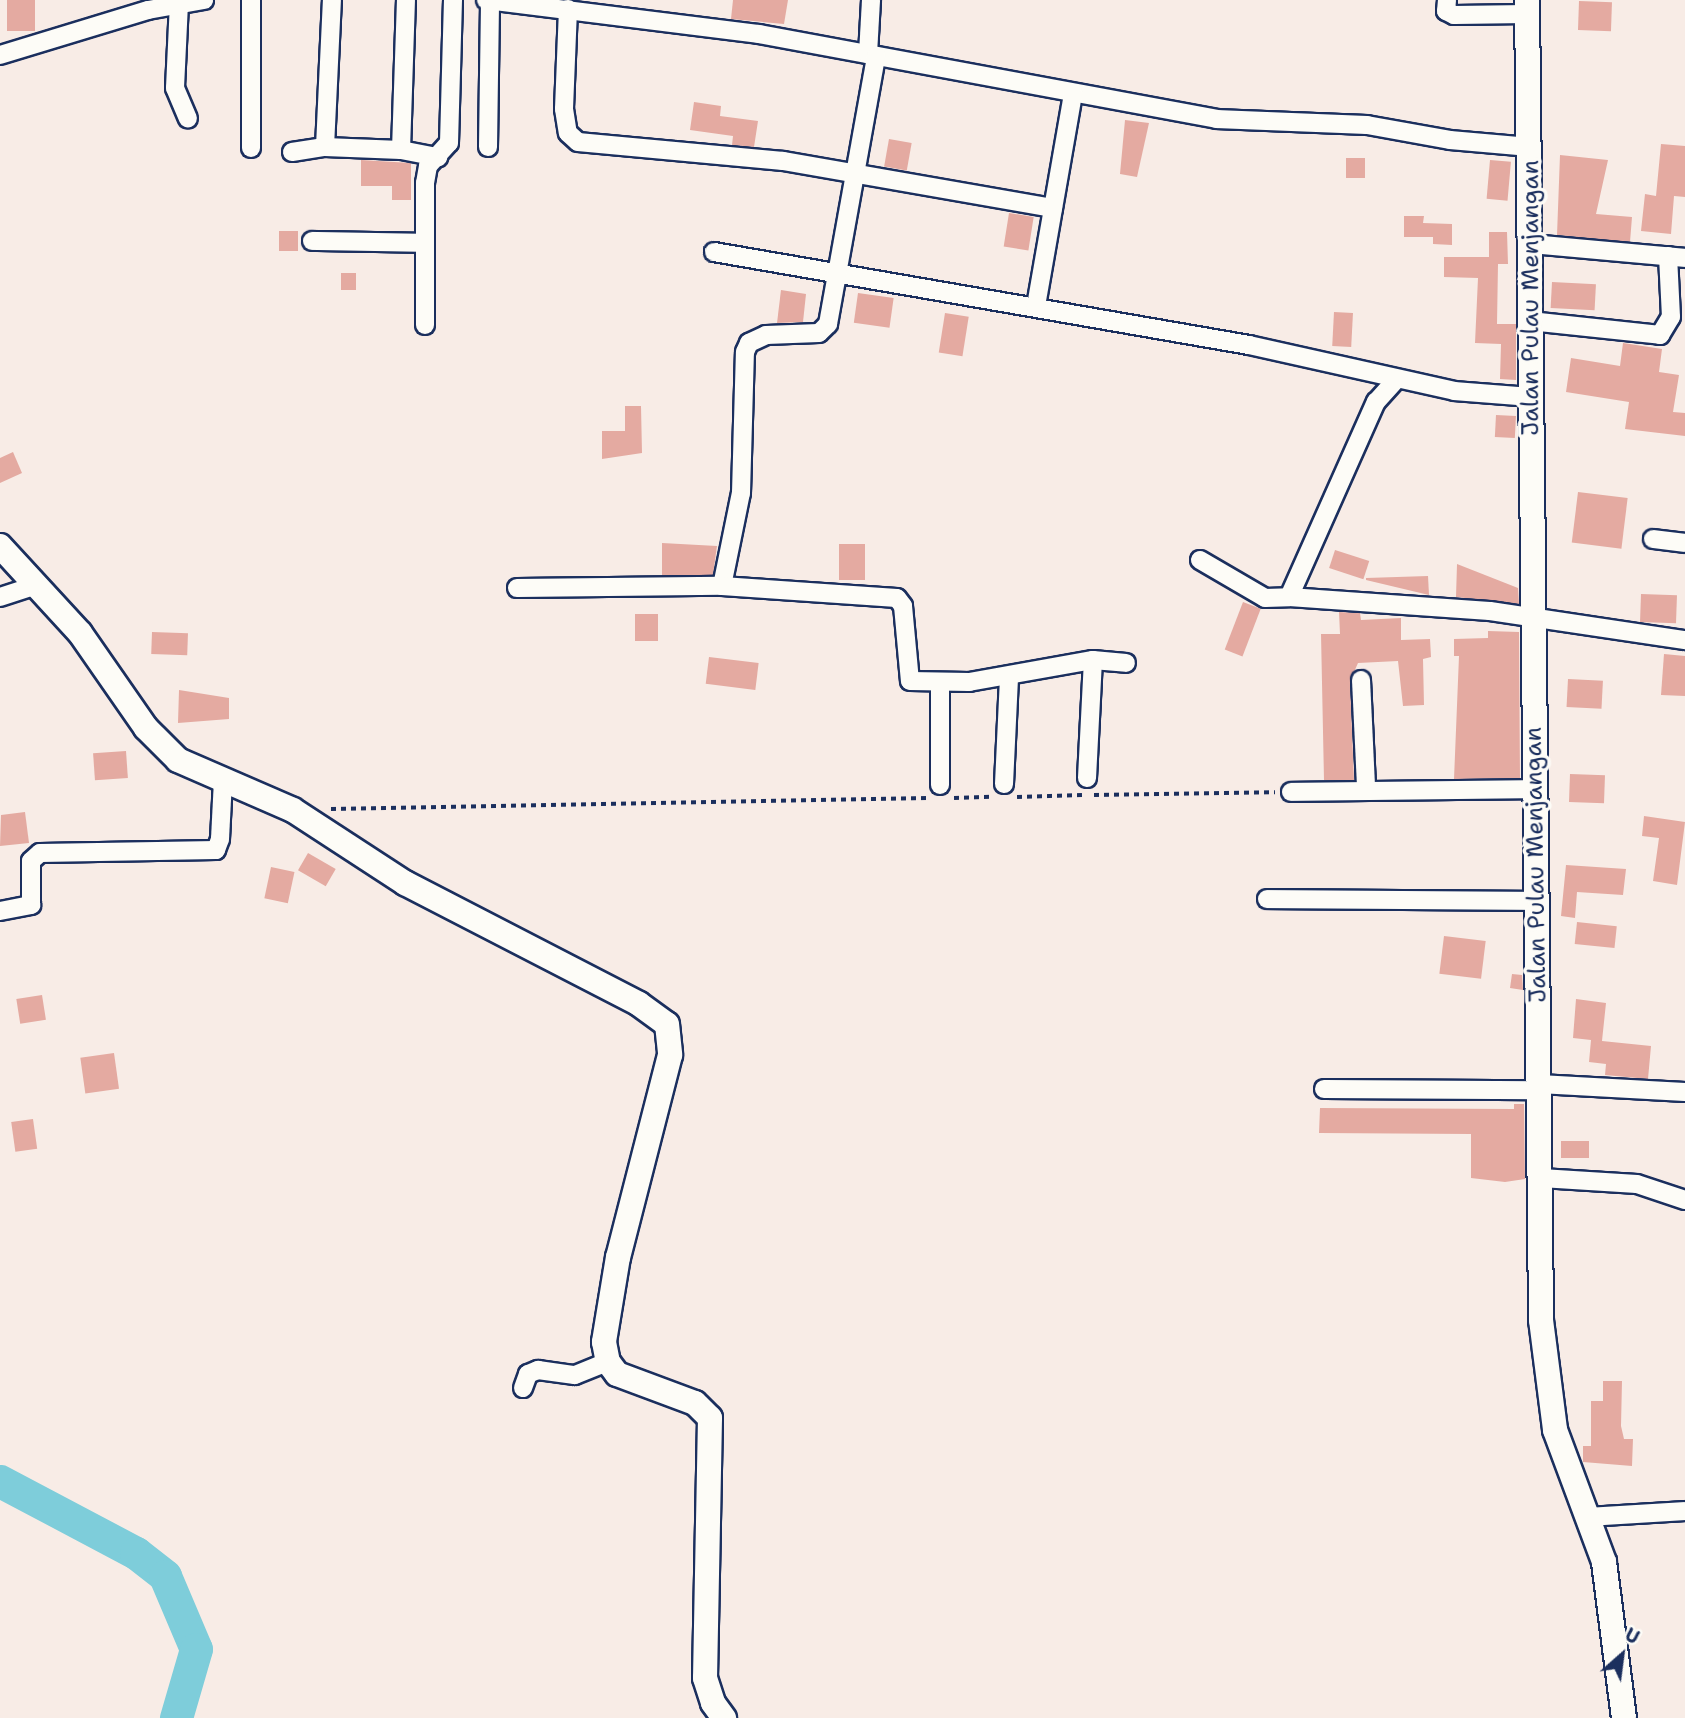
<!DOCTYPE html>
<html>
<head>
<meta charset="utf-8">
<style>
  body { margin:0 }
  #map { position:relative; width:1685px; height:1718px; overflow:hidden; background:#f8ece6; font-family:"Shantell Sans",sans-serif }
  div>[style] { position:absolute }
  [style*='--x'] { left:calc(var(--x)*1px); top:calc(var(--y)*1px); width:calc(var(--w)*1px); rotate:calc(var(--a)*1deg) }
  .river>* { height:33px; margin:-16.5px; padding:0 16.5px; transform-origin:16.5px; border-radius:16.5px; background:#7ecdda }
  .building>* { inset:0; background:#e4aaa1; transform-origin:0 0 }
  .path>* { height:3.5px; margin-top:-1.75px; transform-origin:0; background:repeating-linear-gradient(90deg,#1b2f5e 0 5px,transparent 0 10px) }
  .roads { filter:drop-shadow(2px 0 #1b2f5e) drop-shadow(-2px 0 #1b2f5e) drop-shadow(0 2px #1b2f5e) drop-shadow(0 -2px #1b2f5e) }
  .street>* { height:18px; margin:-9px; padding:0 9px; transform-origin:9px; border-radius:9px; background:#fdfcf7 }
  .secondary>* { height:24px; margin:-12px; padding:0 12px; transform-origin:12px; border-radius:12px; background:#fdfcf7 }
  span { translate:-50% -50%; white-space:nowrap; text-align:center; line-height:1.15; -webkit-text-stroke:7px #fdfcf7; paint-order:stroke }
  .street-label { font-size:24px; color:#1b2f5e }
  .north { position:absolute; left:1587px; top:1620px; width:70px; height:70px; -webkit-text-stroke:5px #fdfcf7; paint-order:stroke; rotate:28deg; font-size:19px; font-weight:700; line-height:28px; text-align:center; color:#1b2f5e }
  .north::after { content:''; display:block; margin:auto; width:24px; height:32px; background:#1b2f5e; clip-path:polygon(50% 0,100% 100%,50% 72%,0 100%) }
</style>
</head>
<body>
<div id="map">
  <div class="river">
    <i style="--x:0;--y:1481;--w:154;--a:27.9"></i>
    <i style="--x:136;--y:1553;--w:37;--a:38"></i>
    <i style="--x:165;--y:1576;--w:79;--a:67"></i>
    <i style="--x:196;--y:1649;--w:72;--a:106.2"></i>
  </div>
  <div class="building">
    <i style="left:7px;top:0;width:28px;height:31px"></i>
    <i style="clip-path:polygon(733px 0,788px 0,784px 24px,731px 19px)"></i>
    <i style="left:1579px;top:1px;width:33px;height:29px;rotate:2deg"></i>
    <i style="clip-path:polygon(694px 102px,721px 106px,720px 116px,758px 121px,754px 147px,732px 145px,733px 136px,690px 130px)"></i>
    <i style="clip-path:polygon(1125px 120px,1149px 123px,1137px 177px,1120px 174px)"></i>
    <i style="left:889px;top:139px;width:23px;height:28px;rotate:10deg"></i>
    <i style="clip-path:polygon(1661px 144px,1685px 146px,1685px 197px,1674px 196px,1671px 234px,1641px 231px,1645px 194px,1656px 196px)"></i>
    <i style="clip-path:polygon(1560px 155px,1608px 160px,1596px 214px,1632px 217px,1630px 242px,1557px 235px)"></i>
    <i style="left:1346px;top:158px;width:19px;height:20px"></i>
    <i style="clip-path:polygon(361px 160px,411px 163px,411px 200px,392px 200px,392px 186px,361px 186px)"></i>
    <i style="left:1490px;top:160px;width:21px;height:39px;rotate:5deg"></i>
    <i style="left:1009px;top:213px;width:25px;height:34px;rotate:9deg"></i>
    <i style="clip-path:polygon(1404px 216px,1424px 216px,1423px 223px,1452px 224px,1452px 245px,1433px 244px,1433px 237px,1404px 237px)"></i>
    <i style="left:279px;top:231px;width:19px;height:20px"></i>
    <i style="clip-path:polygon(1489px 232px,1507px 232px,1508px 264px,1498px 264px,1497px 324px,1516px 324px,1516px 380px,1500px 379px,1501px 344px,1475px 343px,1478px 278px,1444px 277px,1444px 257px,1489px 257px)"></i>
    <i style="left:341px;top:273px;width:15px;height:17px"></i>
    <i style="left:1552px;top:282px;width:44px;height:26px;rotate:3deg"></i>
    <i style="clip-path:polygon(781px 290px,806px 294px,803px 322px,777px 323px)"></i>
    <i style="left:858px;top:293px;width:36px;height:30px;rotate:8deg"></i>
    <i style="left:1334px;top:312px;width:19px;height:34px;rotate:3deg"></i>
    <i style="left:945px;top:313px;width:24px;height:40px;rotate:9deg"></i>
    <i style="clip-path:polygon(1623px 343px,1662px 349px,1659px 372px,1679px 375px,1673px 412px,1685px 413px,1685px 436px,1625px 429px,1629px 402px,1566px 392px,1571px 358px,1620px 366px)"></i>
    <i style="clip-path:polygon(625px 406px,641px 406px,642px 453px,602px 459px,602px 431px,625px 431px)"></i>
    <i style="left:1496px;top:415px;width:20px;height:22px;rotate:3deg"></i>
    <i style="clip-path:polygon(13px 452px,22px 473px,0 483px,0 458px)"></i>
    <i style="left:1578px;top:492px;width:50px;height:51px;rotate:7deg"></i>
    <i style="clip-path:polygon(662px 543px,717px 546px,713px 575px,662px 575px)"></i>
    <i style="left:839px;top:544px;width:26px;height:36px"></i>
    <i style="left:1335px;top:550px;width:36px;height:19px;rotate:18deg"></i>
    <i style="clip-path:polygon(1457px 564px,1518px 588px,1519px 604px,1456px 597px)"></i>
    <i style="clip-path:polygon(1428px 576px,1429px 595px,1366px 580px,1366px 578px)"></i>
    <i style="left:1641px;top:594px;width:36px;height:28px;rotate:2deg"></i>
    <i style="left:1243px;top:602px;width:19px;height:51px;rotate:21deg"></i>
    <i style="clip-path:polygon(1339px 612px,1360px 613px,1361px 620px,1401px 618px,1401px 640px,1430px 639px,1431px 657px,1423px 659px,1424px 705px,1403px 706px,1398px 661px,1358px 663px,1350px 681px,1354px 780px,1324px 780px,1321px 634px,1340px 634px)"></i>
    <i style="left:635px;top:614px;width:23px;height:27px"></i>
    <i style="clip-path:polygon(1488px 631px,1519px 632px,1520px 778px,1454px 779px,1459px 656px,1454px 656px,1454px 639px,1488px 638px)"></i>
    <i style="left:152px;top:632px;width:36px;height:22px;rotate:2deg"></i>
    <i style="clip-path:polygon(1664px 654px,1685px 656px,1685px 696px,1661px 695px)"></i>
    <i style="left:709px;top:657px;width:50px;height:27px;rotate:7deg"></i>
    <i style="left:1568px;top:679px;width:35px;height:28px;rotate:3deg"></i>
    <i style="clip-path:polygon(179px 690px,229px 698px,229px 719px,178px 723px)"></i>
    <i style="left:126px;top:751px;width:27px;height:33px;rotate:86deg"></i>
    <i style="left:1570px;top:774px;width:35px;height:28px;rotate:2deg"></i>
    <i style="clip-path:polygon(25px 812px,29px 843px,0 846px,1px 815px)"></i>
    <i style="clip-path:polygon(1644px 816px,1685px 822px,1677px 885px,1653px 881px,1659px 838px,1642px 836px)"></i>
    <i style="left:308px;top:853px;width:32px;height:20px;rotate:30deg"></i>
    <i style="clip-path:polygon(1566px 865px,1626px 869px,1623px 895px,1577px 892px,1575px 918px,1561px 916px)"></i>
    <i style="left:271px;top:867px;width:24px;height:32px;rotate:12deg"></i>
    <i style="left:1577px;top:922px;width:40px;height:22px;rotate:6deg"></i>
    <i style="left:1444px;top:936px;width:42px;height:38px;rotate:7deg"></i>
    <i style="clip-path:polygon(1512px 974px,1522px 975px,1523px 990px,1510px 988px)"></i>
    <i style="left:42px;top:995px;width:25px;height:26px;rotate:81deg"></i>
    <i style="clip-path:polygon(1576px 999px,1606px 1003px,1602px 1041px,1651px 1046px,1648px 1079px,1605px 1075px,1606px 1064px,1589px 1062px,1591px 1040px,1573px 1038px)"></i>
    <i style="left:114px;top:1053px;width:36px;height:34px;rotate:82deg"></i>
    <i style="clip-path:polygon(1514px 1104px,1524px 1104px,1525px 1179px,1505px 1182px,1471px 1178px,1471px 1134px,1319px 1133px,1320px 1108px,1514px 1109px)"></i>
    <i style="left:33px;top:1119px;width:30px;height:22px;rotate:82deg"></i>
    <i style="left:1561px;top:1141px;width:28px;height:17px"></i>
    <i style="clip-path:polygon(1603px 1381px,1622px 1381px,1621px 1426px,1624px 1439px,1633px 1439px,1632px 1466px,1583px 1462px,1583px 1446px,1591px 1446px,1591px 1401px,1603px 1401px)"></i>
  </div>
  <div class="path">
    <i style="--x:1094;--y:795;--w:181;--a:-0.9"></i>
    <i style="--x:1017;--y:797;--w:65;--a:-1.8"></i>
    <i style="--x:954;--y:798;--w:37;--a:-2"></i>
    <i style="--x:331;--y:809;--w:597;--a:-1.06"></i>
  </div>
  <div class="roads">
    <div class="street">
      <i style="--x:251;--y:0;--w:148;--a:90"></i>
      <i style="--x:486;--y:0;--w:275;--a:7.1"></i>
      <i style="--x:759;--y:34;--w:465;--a:10.5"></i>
      <i style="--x:1216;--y:119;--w:151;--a:2.3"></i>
      <i style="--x:1367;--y:125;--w:84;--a:10.2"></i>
      <i style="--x:1450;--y:140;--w:80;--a:5"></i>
      <i style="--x:1447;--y:0;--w:11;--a:95"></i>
      <i style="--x:1446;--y:11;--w:9;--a:27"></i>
      <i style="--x:1454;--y:15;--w:73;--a:-0.8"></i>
      <i style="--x:179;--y:3;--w:85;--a:92.7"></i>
      <i style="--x:175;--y:88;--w:33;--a:67"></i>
      <i style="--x:568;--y:9;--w:100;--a:92.3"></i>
      <i style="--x:564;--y:109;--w:24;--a:81"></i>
      <i style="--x:568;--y:133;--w:13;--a:42"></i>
      <i style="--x:578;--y:142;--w:206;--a:5.3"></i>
      <i style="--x:783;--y:161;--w:274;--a:9.9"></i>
      <i style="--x:868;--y:54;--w:54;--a:-86.8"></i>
      <i style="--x:0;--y:55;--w:155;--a:-16.9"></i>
      <i style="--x:148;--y:10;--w:57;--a:-10.1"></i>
      <i style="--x:325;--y:147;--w:147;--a:-87.3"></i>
      <i style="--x:488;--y:147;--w:147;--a:-89.2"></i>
      <i style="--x:401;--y:150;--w:150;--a:-88.1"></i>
      <i style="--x:292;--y:152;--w:33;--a:-9"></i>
      <i style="--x:325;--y:147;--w:76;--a:2.3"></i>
      <i style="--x:401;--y:150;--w:38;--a:11"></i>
      <i style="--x:312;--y:241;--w:112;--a:1"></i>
      <i style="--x:1532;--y:244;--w:154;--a:5.2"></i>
      <i style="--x:714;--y:252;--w:543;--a:9.86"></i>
      <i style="--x:1249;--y:345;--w:210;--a:12.6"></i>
      <i style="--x:1454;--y:391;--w:77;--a:4.5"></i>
      <i style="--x:1036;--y:306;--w:216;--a:-80.1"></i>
      <i style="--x:1530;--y:321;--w:131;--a:6.1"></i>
      <i style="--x:1660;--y:335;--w:21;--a:-59"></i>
      <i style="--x:1671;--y:317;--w:61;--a:-92.8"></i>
      <i style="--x:425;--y:325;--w:142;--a:-90"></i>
      <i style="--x:425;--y:183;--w:17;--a:-80"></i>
      <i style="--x:428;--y:166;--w:31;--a:-48"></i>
      <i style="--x:449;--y:143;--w:143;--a:-88.4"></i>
      <i style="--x:1653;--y:539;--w:32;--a:7"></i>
      <i style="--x:1200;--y:560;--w:75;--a:30.3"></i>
      <i style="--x:1265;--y:598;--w:24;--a:-2"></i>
      <i style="--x:1289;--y:597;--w:214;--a:-66"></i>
      <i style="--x:1376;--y:402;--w:30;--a:-48"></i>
      <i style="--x:722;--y:586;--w:95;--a:-78.5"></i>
      <i style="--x:741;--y:493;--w:141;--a:-88.4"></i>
      <i style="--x:745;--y:352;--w:10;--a:-66"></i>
      <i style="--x:749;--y:343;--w:19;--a:-25"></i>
      <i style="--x:766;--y:335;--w:53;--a:-2.2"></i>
      <i style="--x:819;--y:333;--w:13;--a:-45"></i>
      <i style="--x:828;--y:324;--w:272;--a:-79.8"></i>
      <i style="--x:517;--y:588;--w:205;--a:-0.6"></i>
      <i style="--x:722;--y:586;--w:175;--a:3.9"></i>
      <i style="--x:897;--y:598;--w:10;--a:53"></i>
      <i style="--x:903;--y:606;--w:75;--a:84.7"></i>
      <i style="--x:910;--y:681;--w:59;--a:1"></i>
      <i style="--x:969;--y:682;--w:126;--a:-10.1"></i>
      <i style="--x:1093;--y:660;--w:33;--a:5"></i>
      <i style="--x:0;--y:597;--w:38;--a:-18"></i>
      <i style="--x:1289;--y:597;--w:201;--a:4"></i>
      <i style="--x:1490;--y:611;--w:197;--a:8.5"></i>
      <i style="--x:1361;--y:680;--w:108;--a:87.3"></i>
      <i style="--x:1087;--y:778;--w:118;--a:-87.1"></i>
      <i style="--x:1004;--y:784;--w:108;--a:-87.3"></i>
      <i style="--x:940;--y:785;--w:103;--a:-90"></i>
      <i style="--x:1291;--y:792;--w:245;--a:-0.7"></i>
      <i style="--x:1267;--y:899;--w:271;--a:0.4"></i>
      <i style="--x:0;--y:911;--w:32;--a:-11"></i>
      <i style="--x:31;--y:905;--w:44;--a:-90"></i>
      <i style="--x:31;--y:861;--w:12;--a:-42"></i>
      <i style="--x:40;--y:853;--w:176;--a:-1"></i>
      <i style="--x:216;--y:850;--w:12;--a:-70"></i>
      <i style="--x:220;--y:839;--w:60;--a:-87.1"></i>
      <i style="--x:1539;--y:1084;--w:146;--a:3.1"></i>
      <i style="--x:1324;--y:1089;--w:215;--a:0.3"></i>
      <i style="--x:1541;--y:1178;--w:96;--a:3.6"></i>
      <i style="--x:1637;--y:1184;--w:51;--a:18.4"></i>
      <i style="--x:523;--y:1388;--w:15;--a:-70"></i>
      <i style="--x:528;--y:1374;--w:11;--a:-22"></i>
      <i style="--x:538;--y:1370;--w:37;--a:8"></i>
      <i style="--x:575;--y:1375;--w:35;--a:-22"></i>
      <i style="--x:1588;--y:1517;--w:97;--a:-3.5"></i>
    </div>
    <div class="secondary">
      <i style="--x:1527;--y:0;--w:1320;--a:89.39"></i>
      <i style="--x:1541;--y:1320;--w:111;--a:82.7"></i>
      <i style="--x:1555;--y:1430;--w:141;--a:69.6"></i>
      <i style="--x:1604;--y:1562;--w:157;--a:82.7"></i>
      <i style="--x:0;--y:546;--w:118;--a:47.4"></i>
      <i style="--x:80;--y:633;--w:116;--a:55.2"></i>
      <i style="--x:146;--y:728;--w:45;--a:45"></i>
      <i style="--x:178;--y:760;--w:125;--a:23.5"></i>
      <i style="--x:293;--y:810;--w:134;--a:33.1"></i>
      <i style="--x:405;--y:883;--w:263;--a:27.3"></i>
      <i style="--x:639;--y:1004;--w:34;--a:36"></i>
      <i style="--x:667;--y:1024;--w:31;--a:84"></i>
      <i style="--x:670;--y:1055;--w:209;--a:104.4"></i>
      <i style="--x:618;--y:1257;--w:86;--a:99.4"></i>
      <i style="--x:604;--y:1342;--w:20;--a:79"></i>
      <i style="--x:608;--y:1362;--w:15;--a:53"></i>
      <i style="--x:617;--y:1374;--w:83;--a:20.4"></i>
      <i style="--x:695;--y:1403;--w:21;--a:45"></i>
      <i style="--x:710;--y:1418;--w:260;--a:91.1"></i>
      <i style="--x:705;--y:1678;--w:26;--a:72"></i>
      <i style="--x:713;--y:1703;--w:19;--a:54"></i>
    </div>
  </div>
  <div class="street-label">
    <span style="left:1531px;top:298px;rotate:-90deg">Jalan Pulau Menjangan</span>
    <span style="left:1536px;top:865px;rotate:-91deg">Jalan Pulau Menjangan</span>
  </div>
  <div class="north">U</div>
</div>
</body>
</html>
